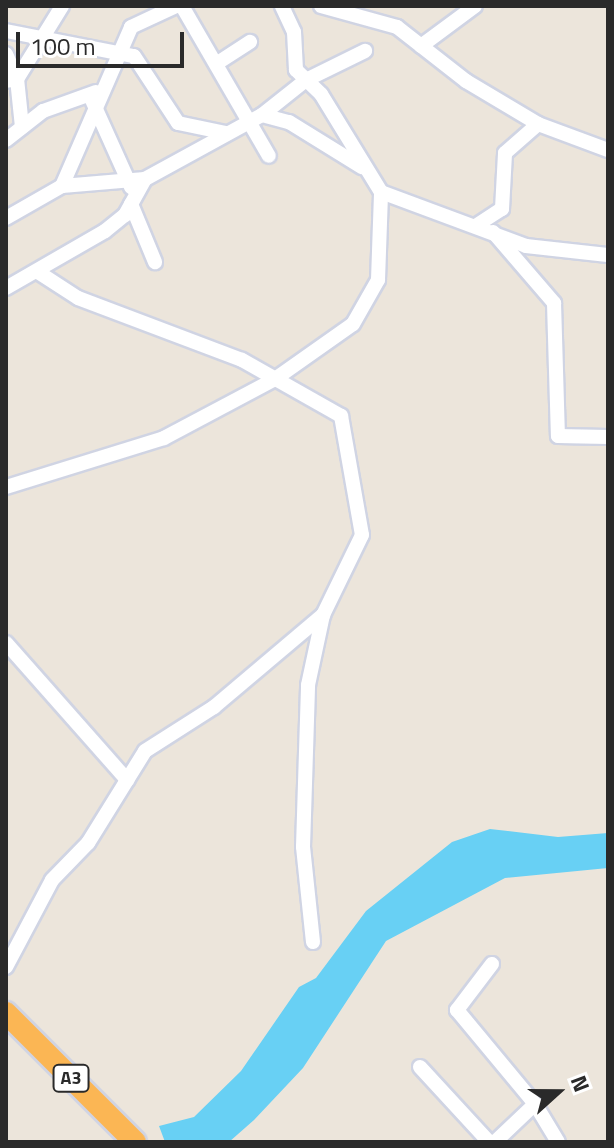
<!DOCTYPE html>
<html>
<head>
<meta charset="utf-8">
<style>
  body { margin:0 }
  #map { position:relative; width:614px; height:1148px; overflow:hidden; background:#ece5db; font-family:"Titillium Web",sans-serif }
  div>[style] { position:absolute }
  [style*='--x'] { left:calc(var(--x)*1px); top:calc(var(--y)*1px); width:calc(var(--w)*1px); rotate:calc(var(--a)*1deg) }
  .water>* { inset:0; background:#68d0f4 }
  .roads { filter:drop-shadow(2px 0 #d0d4e3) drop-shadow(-2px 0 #d0d4e3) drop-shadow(0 2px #d0d4e3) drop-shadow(0 -2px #d0d4e3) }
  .minor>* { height:14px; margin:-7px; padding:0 7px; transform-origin:7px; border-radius:7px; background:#fff }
  .trunk>* { height:22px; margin:-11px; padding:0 11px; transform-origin:11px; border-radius:11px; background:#fbb654 }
  span { translate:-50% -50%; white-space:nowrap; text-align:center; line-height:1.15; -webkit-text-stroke:8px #fff; paint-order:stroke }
  .shield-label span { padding:2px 6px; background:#fff; border:2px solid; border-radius:6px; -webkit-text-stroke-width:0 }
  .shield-label { font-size:18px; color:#2a2a2a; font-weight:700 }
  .frame { position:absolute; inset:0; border:8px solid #2a2a2a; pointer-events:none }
  .north { position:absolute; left:518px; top:1052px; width:80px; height:80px; -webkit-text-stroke:6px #fff; paint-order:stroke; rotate:69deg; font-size:22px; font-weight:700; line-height:32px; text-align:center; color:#2a2a2a }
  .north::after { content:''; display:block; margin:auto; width:28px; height:36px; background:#2a2a2a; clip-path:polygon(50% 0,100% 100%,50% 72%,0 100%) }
  .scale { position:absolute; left:16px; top:32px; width:168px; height:36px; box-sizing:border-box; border:4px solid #2a2a2a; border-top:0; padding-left:10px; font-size:24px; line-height:28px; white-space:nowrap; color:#2a2a2a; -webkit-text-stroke:6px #fff; paint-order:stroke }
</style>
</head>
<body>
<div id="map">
  <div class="water">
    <i style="clip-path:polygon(490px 829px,558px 837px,608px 833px,608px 868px,505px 878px,386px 941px,303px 1068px,254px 1120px,229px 1142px,165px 1142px,159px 1126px,194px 1117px,241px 1071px,299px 987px,316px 978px,366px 911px,452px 842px)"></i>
  </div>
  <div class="roads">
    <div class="minor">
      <i style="--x:182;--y:6;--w:173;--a:59.9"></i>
      <i style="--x:321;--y:6;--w:79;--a:15.4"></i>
      <i style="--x:397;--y:27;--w:88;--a:38"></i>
      <i style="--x:466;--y:81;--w:84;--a:30.8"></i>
      <i style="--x:538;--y:124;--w:75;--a:20.4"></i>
      <i style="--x:6;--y:31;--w:130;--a:11.1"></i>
      <i style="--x:134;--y:56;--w:80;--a:56.7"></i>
      <i style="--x:178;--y:123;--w:49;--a:11.8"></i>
      <i style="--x:421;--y:46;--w:67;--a:-36.5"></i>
      <i style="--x:6;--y:54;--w:27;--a:66"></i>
      <i style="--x:17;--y:79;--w:11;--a:170"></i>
      <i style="--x:219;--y:62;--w:37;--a:-33"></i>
      <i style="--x:91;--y:98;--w:98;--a:65.8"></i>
      <i style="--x:262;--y:115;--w:56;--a:-38.5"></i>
      <i style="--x:306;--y:80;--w:66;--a:-26.2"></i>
      <i style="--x:22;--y:127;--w:48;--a:-95.9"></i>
      <i style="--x:17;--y:79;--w:86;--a:-58.3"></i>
      <i style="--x:6;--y:140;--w:47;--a:-38.1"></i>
      <i style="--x:43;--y:111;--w:56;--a:-19.7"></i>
      <i style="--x:62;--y:186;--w:173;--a:-66.5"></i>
      <i style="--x:131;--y:27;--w:50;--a:-25"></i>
      <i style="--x:381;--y:192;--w:155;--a:20.4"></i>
      <i style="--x:526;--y:246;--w:82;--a:6.3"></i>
      <i style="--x:131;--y:204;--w:63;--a:67.5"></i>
      <i style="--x:6;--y:218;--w:64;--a:-29.7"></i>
      <i style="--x:62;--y:186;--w:83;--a:-4.8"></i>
      <i style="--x:145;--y:179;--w:133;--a:-28.7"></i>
      <i style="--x:262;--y:115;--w:28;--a:15"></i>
      <i style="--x:289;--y:122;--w:86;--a:31.7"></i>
      <i style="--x:477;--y:225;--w:30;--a:-33"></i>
      <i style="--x:502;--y:209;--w:56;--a:-86.9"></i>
      <i style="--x:505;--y:153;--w:44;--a:-41.3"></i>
      <i style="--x:493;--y:232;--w:94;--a:49.3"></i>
      <i style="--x:554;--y:303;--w:133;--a:88.3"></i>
      <i style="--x:558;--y:436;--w:50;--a:1.1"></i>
      <i style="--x:6;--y:288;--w:114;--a:-29.9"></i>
      <i style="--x:105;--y:231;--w:26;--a:-39"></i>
      <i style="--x:125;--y:215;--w:41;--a:-60.9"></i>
      <i style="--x:6;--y:487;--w:165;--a:-17.2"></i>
      <i style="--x:164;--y:438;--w:126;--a:-28"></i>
      <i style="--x:275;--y:379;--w:95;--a:-35.2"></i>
      <i style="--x:353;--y:324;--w:51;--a:-60.4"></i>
      <i style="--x:378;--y:280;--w:88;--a:-88"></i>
      <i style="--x:381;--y:192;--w:115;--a:-121.5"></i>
      <i style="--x:321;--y:94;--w:35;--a:-136"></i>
      <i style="--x:296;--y:70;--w:38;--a:-93"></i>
      <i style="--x:294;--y:32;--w:29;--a:-115"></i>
      <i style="--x:6;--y:643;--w:183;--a:48.5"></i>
      <i style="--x:313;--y:942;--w:96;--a:-96"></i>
      <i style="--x:303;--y:847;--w:162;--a:-88.2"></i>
      <i style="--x:308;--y:685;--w:72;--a:-77.9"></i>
      <i style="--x:492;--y:964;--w:58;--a:127.3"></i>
      <i style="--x:457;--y:1010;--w:122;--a:50.3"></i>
      <i style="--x:535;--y:1104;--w:55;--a:136.5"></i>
      <i style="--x:6;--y:967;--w:98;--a:-62.1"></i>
      <i style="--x:52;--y:880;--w:52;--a:-45.8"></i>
      <i style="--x:88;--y:843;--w:108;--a:-58.2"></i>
      <i style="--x:145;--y:751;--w:82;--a:-32.5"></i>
      <i style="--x:214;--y:707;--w:143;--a:-40.2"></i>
      <i style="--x:323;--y:615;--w:89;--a:-64"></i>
      <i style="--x:362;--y:535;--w:121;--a:-100"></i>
      <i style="--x:341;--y:416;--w:114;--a:-150.5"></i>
      <i style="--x:242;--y:360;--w:175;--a:-159.3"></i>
      <i style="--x:78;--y:298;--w:48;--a:-147"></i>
      <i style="--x:420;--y:1067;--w:102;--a:47.4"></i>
      <i style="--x:535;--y:1104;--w:44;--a:58.8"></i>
    </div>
    <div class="trunk">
      <i style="--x:6;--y:1013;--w:182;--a:45"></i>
    </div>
  </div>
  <div class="shield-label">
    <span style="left:71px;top:1078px">A3</span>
  </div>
  <div class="frame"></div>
  <div class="north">N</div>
  <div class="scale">100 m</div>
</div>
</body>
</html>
